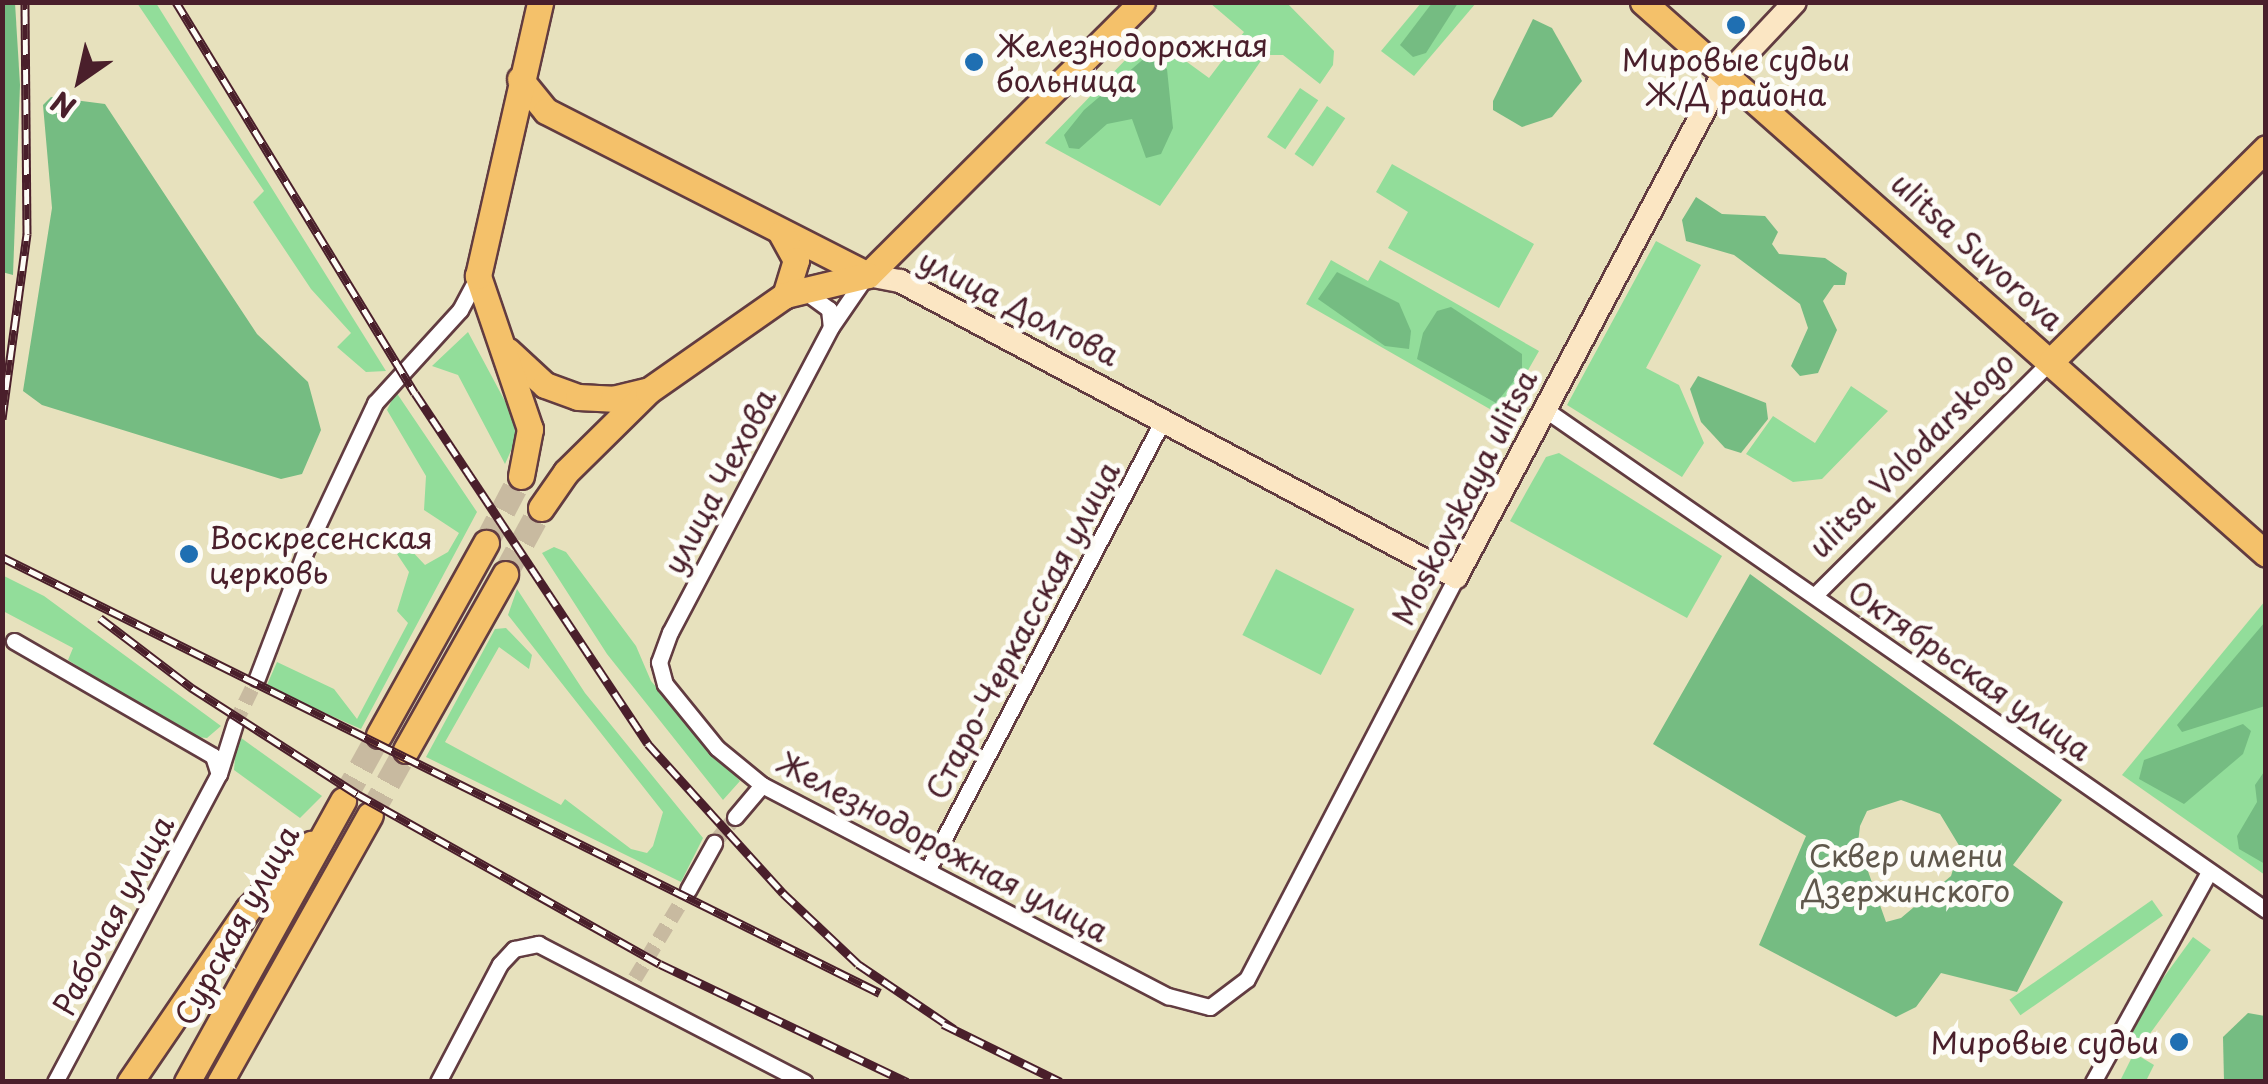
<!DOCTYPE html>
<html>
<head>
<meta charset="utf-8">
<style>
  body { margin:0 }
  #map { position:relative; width:2268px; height:1084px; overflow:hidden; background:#e7e1bd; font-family:"Playpen Sans",sans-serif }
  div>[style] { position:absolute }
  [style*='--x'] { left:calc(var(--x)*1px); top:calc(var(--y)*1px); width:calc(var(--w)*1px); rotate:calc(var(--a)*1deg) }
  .green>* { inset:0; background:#92dd9a; transform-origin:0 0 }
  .forest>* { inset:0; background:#75bc82 }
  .street-tunnel>* { height:15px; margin-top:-7.5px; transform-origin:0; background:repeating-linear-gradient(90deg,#c8baa0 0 15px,transparent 0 23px) }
  .primary-tunnel>* { height:25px; margin-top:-12.5px; transform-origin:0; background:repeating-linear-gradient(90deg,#c8baa0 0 25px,transparent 0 37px) }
  .roads { filter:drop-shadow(2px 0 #623c41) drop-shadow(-2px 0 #623c41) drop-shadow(0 2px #623c41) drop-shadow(0 -2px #623c41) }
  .street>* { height:15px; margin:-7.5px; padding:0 7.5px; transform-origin:7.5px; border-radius:7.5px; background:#fff }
  .secondary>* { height:22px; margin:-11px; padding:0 11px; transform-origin:11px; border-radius:11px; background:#fbe6c3 }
  .primary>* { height:25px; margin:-12.5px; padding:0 12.5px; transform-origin:12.5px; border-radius:12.5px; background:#f4c16a }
  .rail>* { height:9px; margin-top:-4.5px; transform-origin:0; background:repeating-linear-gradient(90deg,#fdfcf7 0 15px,#4a1f2b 0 30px); box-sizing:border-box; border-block:2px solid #4a1f2b }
  .dots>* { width:28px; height:28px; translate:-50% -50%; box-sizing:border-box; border:5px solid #fdfcf7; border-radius:50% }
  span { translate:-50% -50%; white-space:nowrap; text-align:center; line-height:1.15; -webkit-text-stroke:10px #fdfcf7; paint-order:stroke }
  .poi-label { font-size:30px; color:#4a1f2b }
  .left { translate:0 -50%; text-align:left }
  .right { translate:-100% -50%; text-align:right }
  .street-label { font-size:30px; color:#4a1f2b }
  .park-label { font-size:30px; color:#60584c }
  .frame { position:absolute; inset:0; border:5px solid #4a1f2b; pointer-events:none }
  .north { position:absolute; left:30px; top:30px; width:100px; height:100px; -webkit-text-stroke:8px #fdfcf7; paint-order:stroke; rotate:214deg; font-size:28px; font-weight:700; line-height:40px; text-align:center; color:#4a1f2b }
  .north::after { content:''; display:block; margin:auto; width:35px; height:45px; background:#4a1f2b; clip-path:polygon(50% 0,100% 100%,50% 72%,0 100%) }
</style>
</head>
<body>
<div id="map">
  <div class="green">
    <i style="clip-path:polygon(137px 3px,156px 3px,386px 371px,366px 372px,337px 347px,351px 333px,311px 289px,253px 202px,264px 191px)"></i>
    <i style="clip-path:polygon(1210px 3px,1287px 3px,1334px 51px,1333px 65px,1320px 84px,1283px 55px,1265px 55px,1160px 206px,1045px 143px,1134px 51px,1154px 38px,1209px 78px,1244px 32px)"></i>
    <i style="clip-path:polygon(1421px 3px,1476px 3px,1414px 76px,1381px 51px)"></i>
    <i style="left:1300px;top:88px;width:22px;height:59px;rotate:34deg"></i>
    <i style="left:1327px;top:106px;width:22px;height:58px;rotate:34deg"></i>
    <i style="clip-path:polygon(1392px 164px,1534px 244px,1499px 308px,1388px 248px,1408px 212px,1376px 192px)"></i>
    <i style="clip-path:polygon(1656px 241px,1701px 265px,1646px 368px,1679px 385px,1704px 443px,1682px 477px,1567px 405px)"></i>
    <i style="clip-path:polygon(1331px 260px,1368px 281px,1380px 260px,1539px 351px,1502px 416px,1306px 304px)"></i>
    <i style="clip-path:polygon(468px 332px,513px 416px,516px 439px,505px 464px,458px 375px,432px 366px)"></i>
    <i style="clip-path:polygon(1851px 386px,1888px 411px,1822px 479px,1793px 482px,1746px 454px,1773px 416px,1815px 443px)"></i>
    <i style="clip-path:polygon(396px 392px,477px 512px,361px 729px,266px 687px,277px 662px,334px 689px,357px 719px,408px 623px,397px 611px,409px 572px,397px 554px,407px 546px,425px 565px,448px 552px,459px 533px,424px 510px,426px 476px,387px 410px)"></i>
    <i style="clip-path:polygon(1559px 453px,1722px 556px,1687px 618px,1510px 521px,1546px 457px)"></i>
    <i style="clip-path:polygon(554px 547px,566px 552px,636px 646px,651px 681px,740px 781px,723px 800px,607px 654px,542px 553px)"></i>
    <i style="left:1276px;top:569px;width:88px;height:74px;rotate:27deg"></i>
    <i style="clip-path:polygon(2px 575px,44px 596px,221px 726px,207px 738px,186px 736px,68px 660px,73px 648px,3px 611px)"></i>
    <i style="clip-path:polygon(517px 589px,585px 693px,703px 838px,681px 882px,426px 757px,495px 629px,506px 628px,532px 655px,529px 669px,499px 647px,445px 742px,561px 805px,565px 799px,631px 849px,647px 853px,653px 846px,663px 812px,508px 615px)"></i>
    <i style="clip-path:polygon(2265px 601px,2265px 875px,2122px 775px)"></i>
    <i style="clip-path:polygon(237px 735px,322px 796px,300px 818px,234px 770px)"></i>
    <i style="left:2152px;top:900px;width:19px;height:174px;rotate:55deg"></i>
    <i style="left:2193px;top:937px;width:22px;height:120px;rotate:36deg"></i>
    <i style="clip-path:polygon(2134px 1053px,2154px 1065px,2146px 1081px,2120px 1081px)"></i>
  </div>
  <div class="forest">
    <i style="clip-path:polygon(2px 3px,15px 3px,20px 85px,13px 275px,2px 272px)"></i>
    <i style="clip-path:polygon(1432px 3px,1458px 3px,1426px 53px,1413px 57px,1400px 45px)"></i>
    <i style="clip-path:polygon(1533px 19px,1552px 28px,1582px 81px,1552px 117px,1522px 127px,1493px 110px,1493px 101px)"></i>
    <i style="clip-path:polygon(1147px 56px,1167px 69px,1173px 128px,1161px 154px,1146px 158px,1132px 119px,1107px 124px,1079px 149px,1069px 148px,1064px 135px,1084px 110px)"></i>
    <i style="clip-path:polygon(51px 97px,105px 104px,257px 334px,308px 382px,321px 430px,302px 474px,281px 479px,42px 405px,23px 391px,52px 208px,43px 105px)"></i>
    <i style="clip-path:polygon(1696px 197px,1722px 214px,1765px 216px,1778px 232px,1772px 244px,1779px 254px,1825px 258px,1847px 273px,1845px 285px,1834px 285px,1823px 301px,1837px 330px,1818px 373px,1800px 376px,1791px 366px,1808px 328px,1800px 304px,1734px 255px,1686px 241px,1682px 220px)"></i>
    <i style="clip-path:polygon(1337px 272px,1399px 303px,1411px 331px,1409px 349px,1385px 346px,1318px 299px)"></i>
    <i style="clip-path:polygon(1451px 307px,1522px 354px,1522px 371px,1496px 403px,1417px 359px,1423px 333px,1437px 311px)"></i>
    <i style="clip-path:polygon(1698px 376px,1766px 403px,1768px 419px,1741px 453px,1725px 448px,1701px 422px,1690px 389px)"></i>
    <i style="clip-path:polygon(evenodd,1750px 574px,2062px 800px,2013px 865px,2063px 902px,2017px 992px,1941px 973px,1916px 1007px,1896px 1017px,1759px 945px,1806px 836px,1653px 744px,1750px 574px,1901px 800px,1940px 814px,1960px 847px,1951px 876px,1901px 918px,1886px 922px,1858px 843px,1860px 826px,1867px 811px,1901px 800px)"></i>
    <i style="clip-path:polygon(2265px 622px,2265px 706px,2182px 732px,2177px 725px)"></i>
    <i style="clip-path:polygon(2243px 724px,2251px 731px,2243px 754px,2184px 804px,2139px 779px,2144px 760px)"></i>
    <i style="clip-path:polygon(2266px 769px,2266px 864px,2265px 864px,2239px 849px,2237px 836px,2257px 802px,2255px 785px)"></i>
    <i style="clip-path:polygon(2248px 1013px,2265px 1016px,2265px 1081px,2224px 1081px,2223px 1037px)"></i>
  </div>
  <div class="street-tunnel">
    <i style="--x:235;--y:723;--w:50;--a:-63.9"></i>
    <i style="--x:714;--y:843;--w:33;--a:-51"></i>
    <i style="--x:635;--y:978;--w:103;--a:-58.9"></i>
  </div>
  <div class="primary-tunnel">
    <i style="--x:486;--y:543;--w:76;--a:-62.4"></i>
    <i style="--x:505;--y:574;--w:75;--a:-61.4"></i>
    <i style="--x:343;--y:800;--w:74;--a:-61"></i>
    <i style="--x:370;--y:815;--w:74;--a:-61"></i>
  </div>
  <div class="roads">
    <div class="street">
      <i style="--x:864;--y:279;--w:58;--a:124.5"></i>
      <i style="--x:831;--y:327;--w:345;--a:117.8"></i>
      <i style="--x:670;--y:632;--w:32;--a:110"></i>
      <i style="--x:659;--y:662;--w:23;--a:75"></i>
      <i style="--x:665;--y:684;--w:82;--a:50.9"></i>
      <i style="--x:717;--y:748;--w:58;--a:39.4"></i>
      <i style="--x:762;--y:785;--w:458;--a:27.5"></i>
      <i style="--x:1168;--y:996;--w:43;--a:14.7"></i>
      <i style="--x:1210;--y:1007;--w:46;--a:-37.1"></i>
      <i style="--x:1247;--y:979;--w:453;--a:-62.5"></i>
      <i style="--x:804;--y:291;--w:31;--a:36"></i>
      <i style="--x:829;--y:309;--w:18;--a:84"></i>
      <i style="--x:1543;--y:408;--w:880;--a:34.77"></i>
      <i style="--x:1815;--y:595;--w:334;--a:-44.8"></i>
      <i style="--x:14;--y:641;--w:230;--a:30"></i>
      <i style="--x:213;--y:756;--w:19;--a:72"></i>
      <i style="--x:257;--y:678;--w:135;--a:-69.1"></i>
      <i style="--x:305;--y:552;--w:165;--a:-64.8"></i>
      <i style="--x:375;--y:403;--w:126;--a:-47.6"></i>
      <i style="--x:460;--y:310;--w:38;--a:-62"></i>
      <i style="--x:735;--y:817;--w:42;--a:-49.8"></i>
      <i style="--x:929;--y:867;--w:507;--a:-62.37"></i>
      <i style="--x:688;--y:890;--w:54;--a:-61"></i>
      <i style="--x:55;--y:1082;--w:349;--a:-62"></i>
      <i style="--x:219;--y:774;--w:53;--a:-72.6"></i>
      <i style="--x:438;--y:1082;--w:133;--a:-62.3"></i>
      <i style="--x:500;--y:964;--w:21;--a:-47"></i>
      <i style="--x:514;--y:949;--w:25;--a:-12"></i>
      <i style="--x:538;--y:944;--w:300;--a:27.4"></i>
      <i style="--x:2093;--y:1082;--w:240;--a:-61.1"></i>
    </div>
    <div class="secondary">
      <i style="--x:868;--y:275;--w:33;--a:11"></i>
      <i style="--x:900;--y:281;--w:630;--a:28.03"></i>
      <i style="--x:1456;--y:577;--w:558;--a:-62.01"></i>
      <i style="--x:1718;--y:84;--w:112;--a:-46.8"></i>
    </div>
    <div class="primary">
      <i style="--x:1643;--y:2;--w:832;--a:41.54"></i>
      <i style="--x:520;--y:79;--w:41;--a:50.9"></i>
      <i style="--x:546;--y:111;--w:361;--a:27"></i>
      <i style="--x:781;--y:233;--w:31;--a:61"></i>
      <i style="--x:796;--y:260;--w:37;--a:107"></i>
      <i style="--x:868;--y:275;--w:387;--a:-44.9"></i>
      <i style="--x:508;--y:351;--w:50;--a:42.6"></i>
      <i style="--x:545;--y:385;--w:35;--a:20"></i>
      <i style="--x:578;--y:397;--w:35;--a:3"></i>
      <i style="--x:613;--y:399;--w:34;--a:-14"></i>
      <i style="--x:2052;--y:360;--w:301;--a:-44.7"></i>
      <i style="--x:521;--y:476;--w:48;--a:-79.2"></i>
      <i style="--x:530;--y:429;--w:162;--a:-108.8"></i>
      <i style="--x:478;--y:276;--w:281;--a:-77.2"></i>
      <i style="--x:541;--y:508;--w:44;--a:-55.2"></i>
      <i style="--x:566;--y:472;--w:115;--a:-44.6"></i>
      <i style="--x:648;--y:391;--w:167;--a:-35"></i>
      <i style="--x:785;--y:295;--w:85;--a:-13.5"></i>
      <i style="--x:379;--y:735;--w:220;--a:-60.9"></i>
      <i style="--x:406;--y:750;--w:202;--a:-60.6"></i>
      <i style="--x:130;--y:1082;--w:209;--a:-55.7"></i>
      <i style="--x:248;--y:909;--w:91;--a:-45.9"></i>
      <i style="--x:187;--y:1082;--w:322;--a:-61"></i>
      <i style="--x:220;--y:1082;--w:306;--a:-60.7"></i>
    </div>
  </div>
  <div class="rail">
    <i style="--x:176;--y:2;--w:458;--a:58.6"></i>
    <i style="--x:415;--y:393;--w:421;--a:56.4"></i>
    <i style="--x:648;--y:744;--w:201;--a:47.8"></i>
    <i style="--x:783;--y:893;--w:103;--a:43.4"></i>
    <i style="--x:858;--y:964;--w:116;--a:34.1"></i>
    <i style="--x:308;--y:2;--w:2;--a:90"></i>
    <i style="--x:2;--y:419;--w:187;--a:-82.3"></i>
    <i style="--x:27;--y:234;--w:232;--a:-90.5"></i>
    <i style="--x:2;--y:557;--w:980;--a:26.41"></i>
    <i style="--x:100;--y:618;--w:116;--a:37.3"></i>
    <i style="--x:192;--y:688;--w:196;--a:32.7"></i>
    <i style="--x:357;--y:794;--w:347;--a:29.3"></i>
    <i style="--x:660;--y:964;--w:274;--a:25.5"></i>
    <i style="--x:943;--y:1024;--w:131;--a:26.2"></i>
  </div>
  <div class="dots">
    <i style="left:1736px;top:25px;background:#1f6fb2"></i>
    <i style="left:974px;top:62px;background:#1f6fb2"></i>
    <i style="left:189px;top:554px;background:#1f6fb2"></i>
    <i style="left:2179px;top:1042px;background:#1f6fb2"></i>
  </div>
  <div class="poi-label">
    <span class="left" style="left:996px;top:62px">Железнодорожная<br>больница</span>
    <span style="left:1736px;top:76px">Мировые судьи<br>Ж/Д района</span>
    <span class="left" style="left:209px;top:554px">Воскресенская<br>церковь</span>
    <span class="right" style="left:2159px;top:1042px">Мировые судьи</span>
  </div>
  <div class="street-label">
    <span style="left:1978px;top:251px;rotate:42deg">ulitsa Suvorova</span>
    <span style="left:1019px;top:307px;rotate:27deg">улица Долгова</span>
    <span style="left:1911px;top:454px;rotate:-45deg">ulitsa Volodarskogo</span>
    <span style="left:719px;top:481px;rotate:-62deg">улица Чехова</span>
    <span style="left:1464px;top:497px;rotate:-63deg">Moskovskaya ulitsa</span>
    <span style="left:1022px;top:630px;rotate:-62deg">Старо-Черкасская улица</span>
    <span style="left:1970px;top:670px;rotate:35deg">Октябрьская улица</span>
    <span style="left:943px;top:846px;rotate:28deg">Железнодорожная улица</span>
    <span style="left:113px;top:915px;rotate:-62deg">Рабочая улица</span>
    <span style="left:236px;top:925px;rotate:-61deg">Сурская улица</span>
  </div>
  <div class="park-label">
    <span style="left:1906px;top:872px">Сквер имени<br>Дзержинского</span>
  </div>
  <div class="frame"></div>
  <div class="north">N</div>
</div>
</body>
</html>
